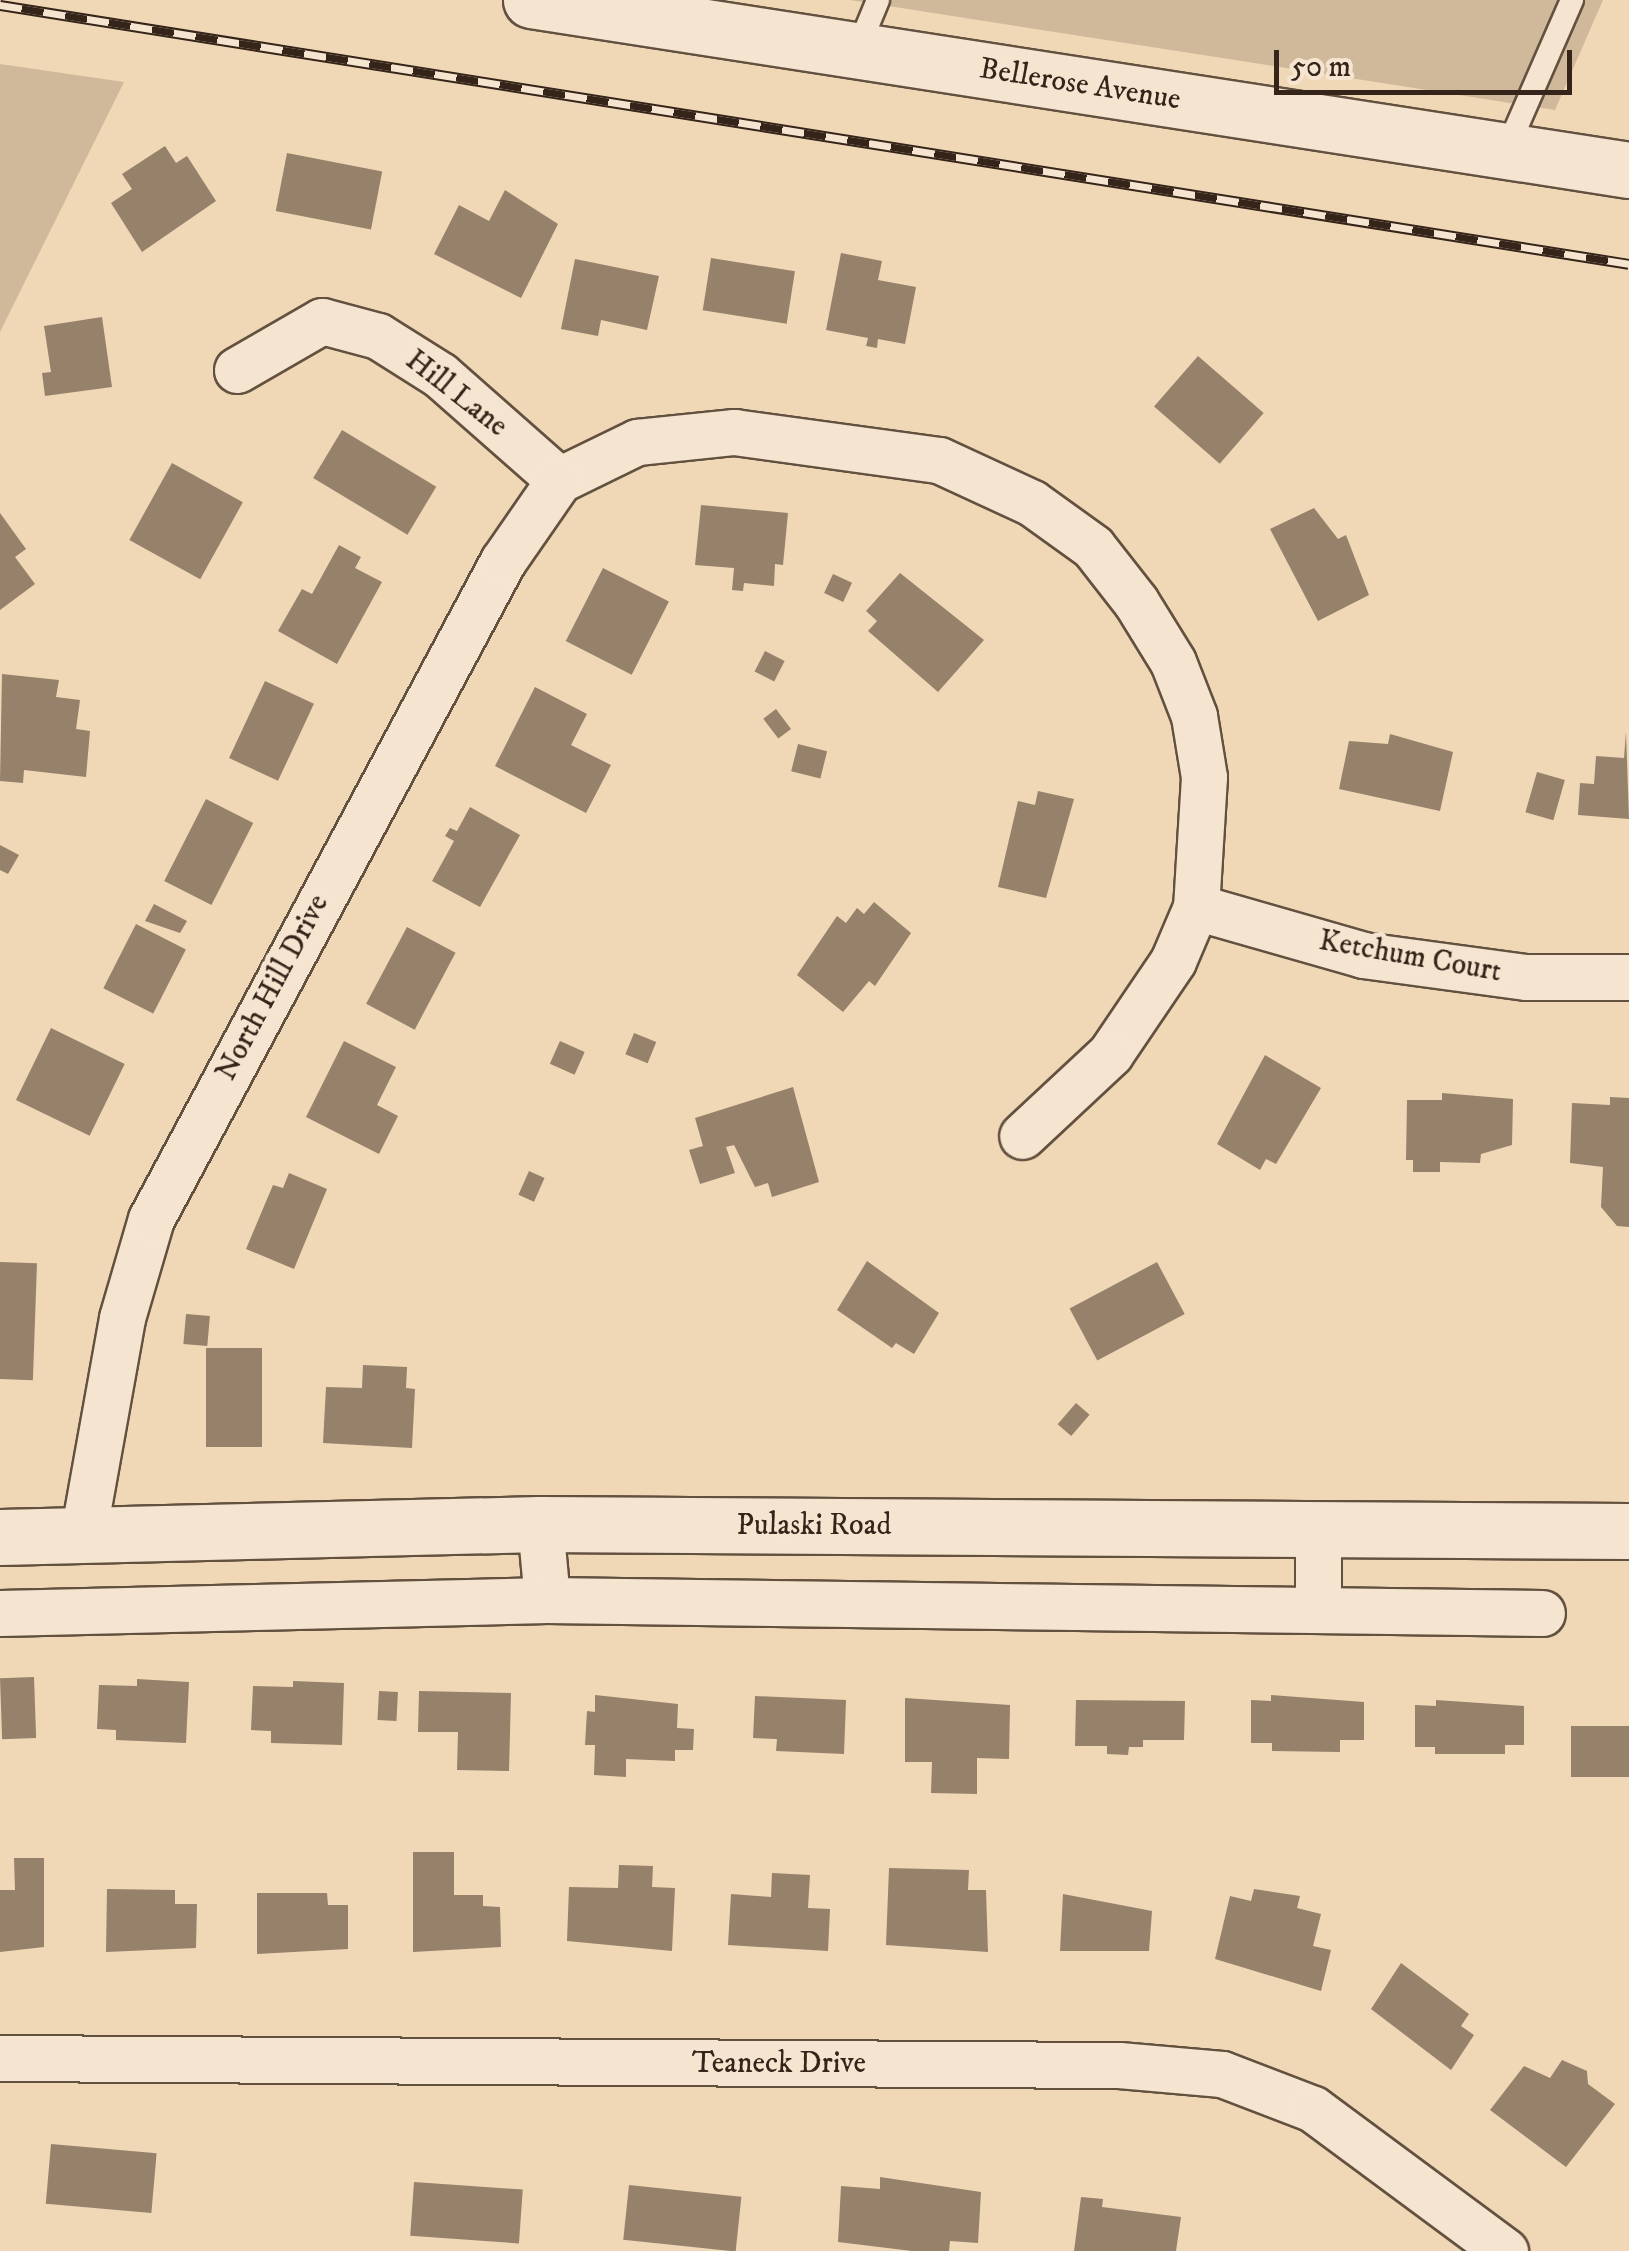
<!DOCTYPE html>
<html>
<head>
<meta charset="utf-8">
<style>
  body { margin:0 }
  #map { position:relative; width:1629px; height:2251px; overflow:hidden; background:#f0d7b6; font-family:"IM FELL DW Pica",serif }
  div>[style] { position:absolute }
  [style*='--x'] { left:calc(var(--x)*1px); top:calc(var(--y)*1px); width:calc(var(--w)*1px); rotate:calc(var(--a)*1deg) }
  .green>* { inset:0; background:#d0b99b }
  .building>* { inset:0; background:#96816b; transform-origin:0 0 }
  .roads { filter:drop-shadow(2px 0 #635140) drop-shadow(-2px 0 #635140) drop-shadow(0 2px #635140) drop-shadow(0 -2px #635140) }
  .lane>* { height:22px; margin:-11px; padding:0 11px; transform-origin:11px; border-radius:11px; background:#f5e5d0 }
  .street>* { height:45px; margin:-22.5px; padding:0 22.5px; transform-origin:22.5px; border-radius:22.5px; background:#f5e5d0 }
  .secondary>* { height:55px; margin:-27.5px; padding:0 27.5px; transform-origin:27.5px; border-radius:27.5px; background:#f5e5d0 }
  .rail>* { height:11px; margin-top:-5.5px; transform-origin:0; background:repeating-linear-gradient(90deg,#f5e5d0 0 22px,#342419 0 44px); box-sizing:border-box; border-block:2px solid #342419 }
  span { translate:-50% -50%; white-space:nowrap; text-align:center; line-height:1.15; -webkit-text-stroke:10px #f5e5d0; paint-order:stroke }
  .street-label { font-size:30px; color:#342419 }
  .scale { position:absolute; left:1274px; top:50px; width:298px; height:45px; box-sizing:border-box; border:5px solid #342419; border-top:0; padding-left:12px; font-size:30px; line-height:35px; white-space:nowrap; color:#342419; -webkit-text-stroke:8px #f5e5d0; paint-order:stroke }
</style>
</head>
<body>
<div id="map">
  <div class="green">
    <i style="clip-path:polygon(850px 0,1603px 0,1555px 110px)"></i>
    <i style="clip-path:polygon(0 64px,124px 82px,0 332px)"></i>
  </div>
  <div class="building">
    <i style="clip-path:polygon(165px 146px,176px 163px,187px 156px,216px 201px,142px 252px,111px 203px,132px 189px,122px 174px)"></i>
    <i style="left:287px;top:153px;width:97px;height:59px;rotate:11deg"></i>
    <i style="clip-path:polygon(505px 190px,558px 224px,521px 298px,434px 254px,459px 205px,489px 221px)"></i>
    <i style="clip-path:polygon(841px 253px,882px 261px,878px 280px,916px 287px,905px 344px,878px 339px,877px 348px,866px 346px,868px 338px,826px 330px)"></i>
    <i style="left:711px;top:258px;width:85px;height:53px;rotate:9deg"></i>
    <i style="clip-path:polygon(575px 259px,659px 276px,647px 330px,601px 320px,598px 336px,561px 329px)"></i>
    <i style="clip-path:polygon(102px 317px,112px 387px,45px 396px,42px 373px,51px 372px,44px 326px)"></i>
    <i style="left:1198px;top:356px;width:87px;height:67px;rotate:41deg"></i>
    <i style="left:342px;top:430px;width:110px;height:56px;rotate:31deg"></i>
    <i style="left:172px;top:463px;width:81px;height:88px;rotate:29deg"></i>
    <i style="clip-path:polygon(701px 505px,788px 513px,783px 565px,775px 564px,774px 586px,744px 583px,743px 591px,732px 590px,734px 568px,695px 565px)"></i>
    <i style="clip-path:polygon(1314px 508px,1338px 539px,1346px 535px,1369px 595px,1318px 621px,1270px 529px)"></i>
    <i style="clip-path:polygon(0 513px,26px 549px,15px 557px,35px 584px,0 610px)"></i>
    <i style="clip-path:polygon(339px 545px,361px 557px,355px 568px,382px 582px,337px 664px,278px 631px,302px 589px,312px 594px)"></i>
    <i style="left:603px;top:568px;width:74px;height:82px;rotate:27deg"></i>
    <i style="clip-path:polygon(900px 573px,984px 640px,938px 692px,868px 631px,877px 621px,866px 611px)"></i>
    <i style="left:833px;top:574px;width:21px;height:21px;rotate:25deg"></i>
    <i style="left:765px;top:651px;width:22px;height:23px;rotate:27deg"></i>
    <i style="clip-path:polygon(2px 674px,59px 680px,56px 697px,80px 700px,76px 729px,90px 731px,86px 777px,24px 770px,23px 783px,0 781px)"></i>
    <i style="left:265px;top:681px;width:54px;height:85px;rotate:25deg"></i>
    <i style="clip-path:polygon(535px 687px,587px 714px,571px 745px,611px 765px,586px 813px,495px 766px)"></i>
    <i style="left:776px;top:709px;width:25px;height:16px;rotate:53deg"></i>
    <i style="clip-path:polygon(1626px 732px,1629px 819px,1578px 815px,1580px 783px,1594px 784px,1596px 756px,1624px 758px)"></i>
    <i style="clip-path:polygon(1390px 734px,1453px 752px,1440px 811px,1339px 789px,1349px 741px,1388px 744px)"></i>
    <i style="left:798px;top:744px;width:30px;height:28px;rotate:14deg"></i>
    <i style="left:1537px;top:772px;width:29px;height:42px;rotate:16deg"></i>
    <i style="clip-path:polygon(1038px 791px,1074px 799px,1046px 898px,998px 887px,1018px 801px,1035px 805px)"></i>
    <i style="left:206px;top:799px;width:53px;height:92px;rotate:27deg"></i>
    <i style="clip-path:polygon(470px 807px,520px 835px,480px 907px,432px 881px,454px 841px,445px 836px,450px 828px,457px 831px)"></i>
    <i style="clip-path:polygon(0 845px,19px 855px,8px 874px,0 870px)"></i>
    <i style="clip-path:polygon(874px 902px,911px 933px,875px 986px,869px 981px,843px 1012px,797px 975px,837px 916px,846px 923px,857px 908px,864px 914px)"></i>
    <i style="clip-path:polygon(154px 904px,187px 921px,180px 933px,145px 921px)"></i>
    <i style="left:136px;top:924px;width:56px;height:72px;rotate:27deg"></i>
    <i style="left:407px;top:927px;width:55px;height:87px;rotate:28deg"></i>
    <i style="left:51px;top:1028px;width:82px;height:80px;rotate:26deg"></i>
    <i style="left:634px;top:1033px;width:24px;height:23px;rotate:22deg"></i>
    <i style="clip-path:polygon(344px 1041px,396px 1067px,377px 1105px,398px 1116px,379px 1154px,306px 1117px)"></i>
    <i style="left:560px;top:1041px;width:27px;height:25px;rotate:24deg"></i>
    <i style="clip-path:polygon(1265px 1055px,1321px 1088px,1276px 1164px,1266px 1159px,1260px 1170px,1217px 1144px)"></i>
    <i style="clip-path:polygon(793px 1087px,819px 1182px,772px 1197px,768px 1183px,755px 1187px,734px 1145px,726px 1147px,735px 1173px,700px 1184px,689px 1150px,703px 1146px,695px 1118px)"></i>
    <i style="clip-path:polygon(1442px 1093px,1513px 1099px,1512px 1145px,1481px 1154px,1480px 1163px,1440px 1162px,1440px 1172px,1413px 1172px,1413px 1160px,1406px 1160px,1407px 1100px,1442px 1100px)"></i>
    <i style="clip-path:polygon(1610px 1097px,1629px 1098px,1629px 1227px,1617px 1226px,1601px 1207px,1603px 1167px,1570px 1163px,1572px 1103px,1610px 1105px)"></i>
    <i style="left:529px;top:1171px;width:17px;height:26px;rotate:24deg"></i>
    <i style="clip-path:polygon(289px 1173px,327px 1189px,294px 1269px,246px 1249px,273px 1185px,283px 1188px)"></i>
    <i style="clip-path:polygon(867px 1261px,939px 1313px,914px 1354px,896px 1343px,892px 1348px,837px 1310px)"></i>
    <i style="left:0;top:1262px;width:37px;height:117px;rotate:2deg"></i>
    <i style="left:1157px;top:1262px;width:59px;height:99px;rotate:62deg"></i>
    <i style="left:186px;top:1314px;width:24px;height:30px;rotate:5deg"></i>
    <i style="left:206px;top:1348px;width:56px;height:99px"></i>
    <i style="clip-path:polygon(363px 1365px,407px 1367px,406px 1388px,415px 1389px,412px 1448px,323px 1443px,326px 1387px,362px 1388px)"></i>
    <i style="left:1076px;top:1403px;width:18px;height:28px;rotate:41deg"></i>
    <i style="left:34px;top:1677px;width:61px;height:34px;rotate:88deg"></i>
    <i style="clip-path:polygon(137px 1679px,189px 1682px,186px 1743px,116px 1740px,116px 1730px,97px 1729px,99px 1685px,137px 1686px)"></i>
    <i style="clip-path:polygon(293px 1681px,344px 1683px,342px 1745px,271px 1743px,271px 1731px,251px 1730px,253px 1686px,293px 1687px)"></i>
    <i style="left:379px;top:1691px;width:19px;height:29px;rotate:3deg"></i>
    <i style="clip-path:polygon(419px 1691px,511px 1693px,509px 1771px,457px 1770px,458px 1732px,418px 1732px)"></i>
    <i style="clip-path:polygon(595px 1695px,678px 1704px,677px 1728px,694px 1729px,693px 1750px,675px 1750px,675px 1761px,626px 1759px,626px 1777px,594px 1775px,595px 1745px,585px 1745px,587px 1711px,595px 1712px)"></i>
    <i style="clip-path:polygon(1271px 1695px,1364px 1702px,1364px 1740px,1340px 1740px,1340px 1752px,1272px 1751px,1272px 1743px,1251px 1743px,1251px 1700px,1271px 1701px)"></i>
    <i style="clip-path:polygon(755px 1696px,846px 1700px,844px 1754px,776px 1751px,777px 1739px,753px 1738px)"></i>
    <i style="clip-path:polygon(905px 1698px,1010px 1705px,1009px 1759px,977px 1758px,977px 1794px,931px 1793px,932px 1762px,905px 1762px)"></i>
    <i style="clip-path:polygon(1076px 1700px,1185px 1701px,1184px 1740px,1143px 1740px,1143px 1747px,1129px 1747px,1128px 1755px,1107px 1754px,1107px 1746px,1075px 1746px)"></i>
    <i style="clip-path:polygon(1436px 1700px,1524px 1706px,1524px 1745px,1505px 1745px,1505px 1754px,1435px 1754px,1435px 1747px,1415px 1747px,1415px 1705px,1436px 1706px)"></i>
    <i style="left:1629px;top:1726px;width:51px;height:58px;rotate:90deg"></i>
    <i style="clip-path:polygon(413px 1852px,454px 1852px,454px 1895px,483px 1895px,483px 1906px,500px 1907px,501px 1947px,413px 1952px)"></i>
    <i style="clip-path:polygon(14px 1858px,44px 1858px,44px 1947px,0 1952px,0 1890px,15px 1890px)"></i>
    <i style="clip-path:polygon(619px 1865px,653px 1866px,652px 1887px,675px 1888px,672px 1951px,567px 1941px,569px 1887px,618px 1888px)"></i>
    <i style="clip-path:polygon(889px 1868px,969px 1870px,968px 1890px,986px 1890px,988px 1952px,886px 1945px)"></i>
    <i style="clip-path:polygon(772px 1873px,810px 1875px,808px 1908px,830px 1909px,828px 1951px,728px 1945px,731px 1894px,771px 1897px)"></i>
    <i style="clip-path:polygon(107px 1889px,175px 1890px,175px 1904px,197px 1904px,196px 1948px,106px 1952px)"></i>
    <i style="clip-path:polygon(1254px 1889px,1300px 1896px,1297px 1908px,1321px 1914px,1313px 1946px,1331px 1950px,1321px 1991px,1215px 1959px,1230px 1896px,1251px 1901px)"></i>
    <i style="clip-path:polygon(257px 1893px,327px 1893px,328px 1905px,348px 1905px,348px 1949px,257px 1954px)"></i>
    <i style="clip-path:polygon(1063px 1894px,1152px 1911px,1149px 1951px,1060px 1951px)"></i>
    <i style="clip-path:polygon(1401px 1963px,1469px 2014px,1461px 2026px,1474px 2035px,1451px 2070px,1371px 2009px)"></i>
    <i style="clip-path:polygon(1562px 2060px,1587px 2071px,1588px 2084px,1615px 2104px,1566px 2167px,1490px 2110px,1524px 2066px,1550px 2078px)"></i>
    <i style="left:51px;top:2144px;width:106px;height:60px;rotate:5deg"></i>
    <i style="clip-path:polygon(880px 2177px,981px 2192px,978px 2243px,950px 2241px,949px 2251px,912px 2251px,838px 2242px,841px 2186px,880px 2189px)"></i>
    <i style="left:414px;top:2182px;width:109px;height:54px;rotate:4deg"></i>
    <i style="left:629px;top:2185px;width:113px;height:55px;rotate:6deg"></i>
    <i style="clip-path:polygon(1081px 2197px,1103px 2199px,1102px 2207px,1181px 2217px,1176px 2251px,1074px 2251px)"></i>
  </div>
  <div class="roads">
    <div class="lane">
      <i style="--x:857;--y:51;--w:55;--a:-67.6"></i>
      <i style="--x:1506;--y:151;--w:165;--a:-66.4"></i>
    </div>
    <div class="street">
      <i style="--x:237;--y:370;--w:98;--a:-30"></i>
      <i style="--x:322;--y:321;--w:58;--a:15"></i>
      <i style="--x:378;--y:336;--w:73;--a:32.2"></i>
      <i style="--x:440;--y:375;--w:159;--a:41.4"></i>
      <i style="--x:559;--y:480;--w:87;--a:-26"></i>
      <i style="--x:637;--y:442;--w:98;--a:-5.9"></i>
      <i style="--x:734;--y:432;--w:207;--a:7.8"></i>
      <i style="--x:939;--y:460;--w:102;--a:24.8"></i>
      <i style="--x:1032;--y:503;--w:75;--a:35.8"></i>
      <i style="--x:1093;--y:547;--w:70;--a:52"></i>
      <i style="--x:1136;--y:602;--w:70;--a:58.3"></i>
      <i style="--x:1173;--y:662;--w:58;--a:68.7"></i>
      <i style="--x:1194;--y:716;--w:62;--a:80.7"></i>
      <i style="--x:1204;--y:777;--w:130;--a:93.5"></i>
      <i style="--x:1196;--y:907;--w:59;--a:113.1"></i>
      <i style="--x:1173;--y:961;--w:112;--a:124.1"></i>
      <i style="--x:1110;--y:1054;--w:120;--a:137"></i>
      <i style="--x:1196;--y:907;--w:174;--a:16"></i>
      <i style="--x:1363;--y:955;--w:164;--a:7.7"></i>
      <i style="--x:1526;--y:977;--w:103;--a:0"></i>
      <i style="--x:540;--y:1524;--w:76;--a:84.7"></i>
      <i style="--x:83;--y:1535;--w:220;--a:-79.8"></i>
      <i style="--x:122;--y:1318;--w:103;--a:-73.7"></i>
      <i style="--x:151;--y:1219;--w:746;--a:-61.86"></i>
      <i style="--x:503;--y:561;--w:98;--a:-55.3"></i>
      <i style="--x:1318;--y:1609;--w:80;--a:-90"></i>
      <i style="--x:0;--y:1613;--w:547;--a:-1.36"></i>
      <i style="--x:547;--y:1600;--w:995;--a:0.75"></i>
      <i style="--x:0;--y:2058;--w:1119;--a:0.36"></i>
      <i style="--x:1119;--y:2065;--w:103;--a:5"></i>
      <i style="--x:1222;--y:2074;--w:97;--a:21"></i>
      <i style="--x:1313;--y:2109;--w:239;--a:36.5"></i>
    </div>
    <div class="secondary">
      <i style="--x:531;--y:0;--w:1111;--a:8.8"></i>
      <i style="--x:0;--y:1537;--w:540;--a:-1.38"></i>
      <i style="--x:540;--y:1524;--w:1089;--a:0.37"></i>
    </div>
  </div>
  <div class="rail">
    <i style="--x:0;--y:5;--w:1649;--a:9.03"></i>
  </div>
  <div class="street-label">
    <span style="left:1080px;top:85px;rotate:9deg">Bellerose Avenue</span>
    <span style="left:456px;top:394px;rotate:38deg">Hill Lane</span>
    <span style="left:1410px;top:957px;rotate:10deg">Ketchum Court</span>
    <span style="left:273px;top:988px;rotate:-62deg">North Hill Drive</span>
    <span style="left:814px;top:1526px">Pulaski Road</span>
    <span style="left:779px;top:2064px">Teaneck Drive</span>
  </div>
  <div class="scale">50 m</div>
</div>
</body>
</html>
